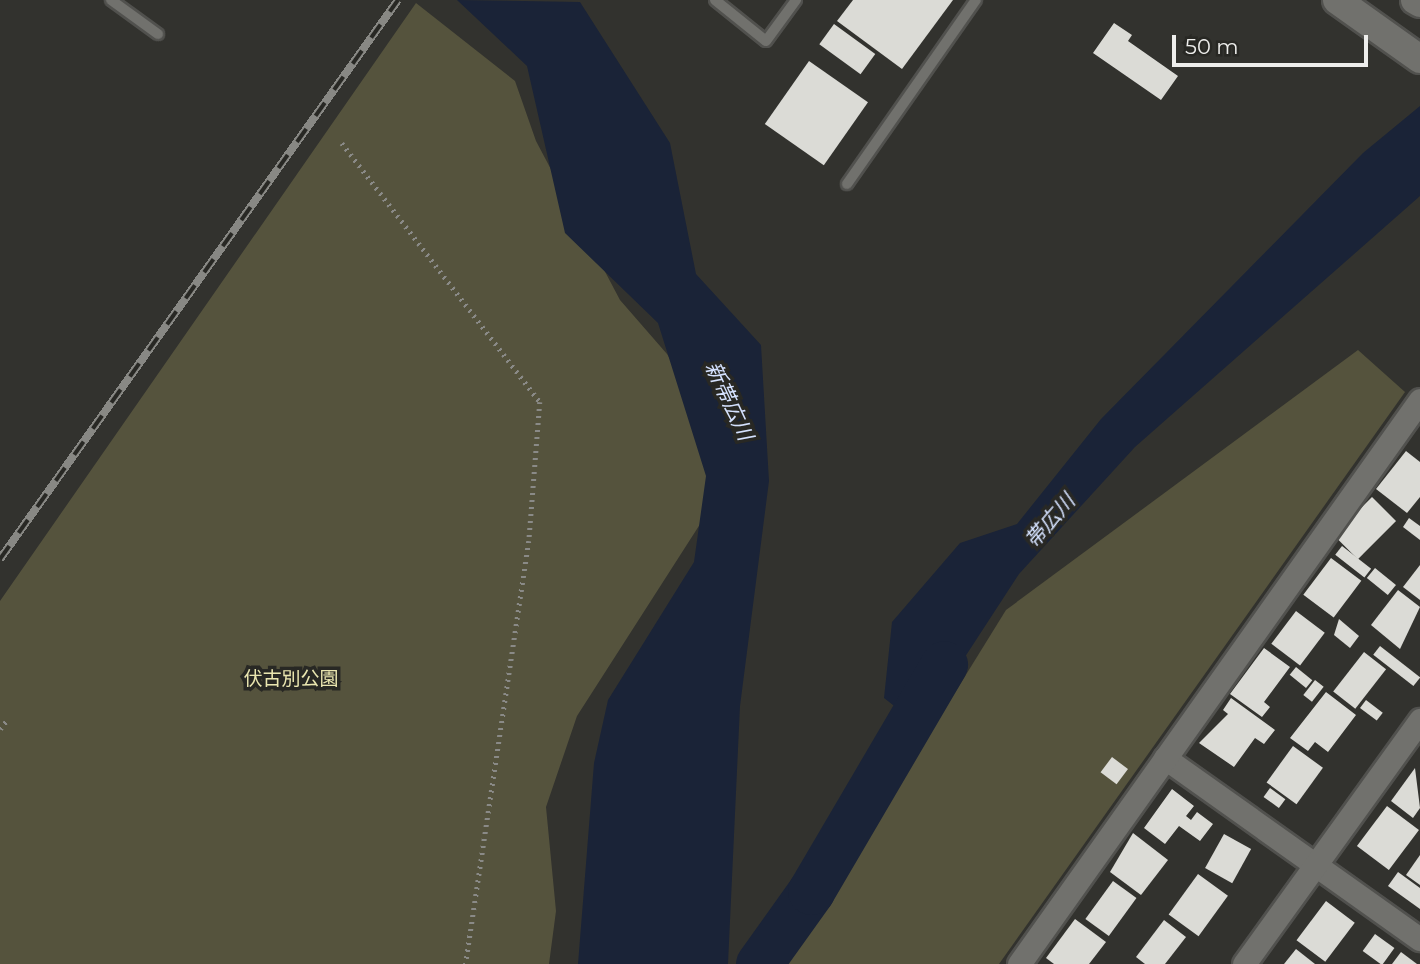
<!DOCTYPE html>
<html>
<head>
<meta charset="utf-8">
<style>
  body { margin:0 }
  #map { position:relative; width:1420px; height:964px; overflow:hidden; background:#32322e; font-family:Montserrat,"Noto Sans JP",sans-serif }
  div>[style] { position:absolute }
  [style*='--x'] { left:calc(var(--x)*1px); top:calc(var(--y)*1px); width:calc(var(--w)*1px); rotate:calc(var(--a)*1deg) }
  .green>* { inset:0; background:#55533d }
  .water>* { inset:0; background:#1a2337 }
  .river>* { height:47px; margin:-23.5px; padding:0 23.5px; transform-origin:23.5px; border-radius:23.5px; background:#1a2337 }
  .building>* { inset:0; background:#dbdbd6; transform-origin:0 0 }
  .path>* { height:4.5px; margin-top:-2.25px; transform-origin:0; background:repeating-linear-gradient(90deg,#8a8a87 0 2px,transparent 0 7px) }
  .roads { filter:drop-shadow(2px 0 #51514e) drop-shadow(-2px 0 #51514e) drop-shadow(0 2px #51514e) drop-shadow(0 -2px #51514e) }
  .service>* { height:10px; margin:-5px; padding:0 5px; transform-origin:5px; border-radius:5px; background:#71716d }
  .minor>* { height:23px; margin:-11.5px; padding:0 11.5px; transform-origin:11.5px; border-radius:11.5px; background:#71716d }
  .tertiary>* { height:28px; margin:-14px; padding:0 14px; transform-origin:14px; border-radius:14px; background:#71716d }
  .rail>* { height:8px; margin-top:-4px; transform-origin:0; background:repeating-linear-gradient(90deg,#282824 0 16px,#888884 0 32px); box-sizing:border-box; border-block:2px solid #888884 }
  span { translate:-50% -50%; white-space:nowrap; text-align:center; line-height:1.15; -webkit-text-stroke:7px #282824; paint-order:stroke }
  .park-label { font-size:19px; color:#eae6b0 }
  .water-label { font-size:21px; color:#d5e2ff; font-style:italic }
  .scale { position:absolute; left:1172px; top:35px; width:196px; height:32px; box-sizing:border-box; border:4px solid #eeeeec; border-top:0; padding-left:9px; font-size:21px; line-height:24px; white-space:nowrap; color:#eeeeec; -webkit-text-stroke:5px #282824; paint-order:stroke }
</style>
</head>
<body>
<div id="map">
  <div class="green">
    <i style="clip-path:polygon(416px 3px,515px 81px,536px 141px,620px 300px,667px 354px,716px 431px,704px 518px,577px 716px,546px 807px,556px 911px,549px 964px,0 964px,0 601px)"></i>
    <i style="clip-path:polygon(1358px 350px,1405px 392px,999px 964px,787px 964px,1006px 610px)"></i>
  </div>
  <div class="water">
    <i style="clip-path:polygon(457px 0,580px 2px,670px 143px,696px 274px,761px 345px,769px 481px,740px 706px,728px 964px,578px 964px,594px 763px,608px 700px,694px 562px,706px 476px,658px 323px,565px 233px,527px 66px)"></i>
    <i style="clip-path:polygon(1420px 106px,1420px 196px,1135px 447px,1019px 574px,920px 726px,884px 698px,892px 622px,960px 543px,1017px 524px,1101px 419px,1363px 153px)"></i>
  </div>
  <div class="river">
    <i style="--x:759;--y:964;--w:90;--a:-54.5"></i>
    <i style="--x:811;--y:891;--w:263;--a:-59.6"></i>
  </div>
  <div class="building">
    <i style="clip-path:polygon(853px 0,953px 0,902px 69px,837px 21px)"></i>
    <i style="clip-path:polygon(1114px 23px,1132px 35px,1128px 41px,1178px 76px,1161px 100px,1093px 53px)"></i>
    <i style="left:834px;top:24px;width:51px;height:25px;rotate:36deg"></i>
    <i style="left:809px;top:61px;width:72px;height:77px;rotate:35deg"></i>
    <i style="clip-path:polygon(1406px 451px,1420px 462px,1420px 497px,1407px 513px,1376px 489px)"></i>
    <i style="left:1372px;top:497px;width:34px;height:54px;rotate:45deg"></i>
    <i style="clip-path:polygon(1409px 518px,1420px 526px,1420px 540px,1403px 527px)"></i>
    <i style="left:1342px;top:546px;width:37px;height:11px;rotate:38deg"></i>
    <i style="left:1331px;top:558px;width:38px;height:46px;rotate:37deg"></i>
    <i style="clip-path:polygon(1420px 565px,1420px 600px,1403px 587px)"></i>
    <i style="left:1375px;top:568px;width:27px;height:13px;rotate:39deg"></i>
    <i style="clip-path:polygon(1398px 590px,1420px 607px,1400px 649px,1371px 625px)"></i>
    <i style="left:1296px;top:611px;width:36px;height:41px;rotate:37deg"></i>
    <i style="clip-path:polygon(1339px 619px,1359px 636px,1350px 648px,1334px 635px)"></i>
    <i style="left:1380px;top:646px;width:51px;height:11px;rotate:38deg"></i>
    <i style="clip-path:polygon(1264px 648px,1290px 667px,1264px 702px,1270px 707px,1262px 717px,1230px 694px)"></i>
    <i style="left:1364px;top:652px;width:28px;height:50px;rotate:38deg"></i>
    <i style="left:1296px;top:667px;width:21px;height:10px;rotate:39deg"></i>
    <i style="left:1315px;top:680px;width:11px;height:19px;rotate:38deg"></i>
    <i style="clip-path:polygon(1326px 692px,1356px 715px,1328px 752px,1315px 742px,1308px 751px,1290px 738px)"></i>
    <i style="clip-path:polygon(1231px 698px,1275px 730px,1264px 744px,1255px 738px,1234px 767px,1199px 743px,1228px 714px,1223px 710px)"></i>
    <i style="left:1366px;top:700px;width:21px;height:10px;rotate:37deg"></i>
    <i style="left:1293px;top:746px;width:37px;height:45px;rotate:36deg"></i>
    <i style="left:1112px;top:757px;width:20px;height:19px;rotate:37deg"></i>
    <i style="clip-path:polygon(1415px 768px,1420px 808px,1413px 818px,1391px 801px)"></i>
    <i style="left:1270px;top:788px;width:19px;height:11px;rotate:36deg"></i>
    <i style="clip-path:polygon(1172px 789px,1194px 806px,1186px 816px,1191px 820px,1197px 812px,1213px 824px,1200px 841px,1179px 826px,1165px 844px,1144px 828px)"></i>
    <i style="left:1387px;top:806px;width:40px;height:50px;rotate:37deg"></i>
    <i style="clip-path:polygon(1133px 833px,1168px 860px,1141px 895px,1110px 872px)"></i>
    <i style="left:1224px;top:834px;width:31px;height:39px;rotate:29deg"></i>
    <i style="clip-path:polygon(1420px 855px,1420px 885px,1406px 875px)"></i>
    <i style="clip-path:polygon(1398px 872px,1420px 888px,1420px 909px,1388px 886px)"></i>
    <i style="left:1198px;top:874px;width:37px;height:50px;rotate:36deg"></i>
    <i style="left:1113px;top:881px;width:29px;height:47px;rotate:36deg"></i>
    <i style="left:1326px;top:901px;width:36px;height:49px;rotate:37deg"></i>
    <i style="clip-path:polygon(1075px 919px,1106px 942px,1089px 964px,1054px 964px,1046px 958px)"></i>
    <i style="clip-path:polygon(1164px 920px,1186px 937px,1165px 964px,1145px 964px,1136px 957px)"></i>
    <i style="left:1375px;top:934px;width:24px;height:21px;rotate:36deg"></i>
    <i style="clip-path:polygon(1296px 949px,1315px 964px,1284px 964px)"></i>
    <i style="clip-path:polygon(1401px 952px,1417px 964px,1392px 964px)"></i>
  </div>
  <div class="path">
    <i style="--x:342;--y:143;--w:326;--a:52.6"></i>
    <i style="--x:540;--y:402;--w:139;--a:94.5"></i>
    <i style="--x:529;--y:541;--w:428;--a:98.5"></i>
    <i style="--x:0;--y:729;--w:11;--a:-52"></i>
  </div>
  <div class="roads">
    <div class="service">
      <i style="--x:111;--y:0;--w:58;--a:35.9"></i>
      <i style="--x:715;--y:0;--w:65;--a:38.8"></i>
      <i style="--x:766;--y:41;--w:51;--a:-53.8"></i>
      <i style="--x:847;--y:184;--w:225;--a:-55"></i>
    </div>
    <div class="minor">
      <i style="--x:1165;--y:758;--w:313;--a:35.4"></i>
      <i style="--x:1019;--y:964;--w:692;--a:-54.59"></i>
      <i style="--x:1244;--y:964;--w:301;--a:-54.2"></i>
    </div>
    <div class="tertiary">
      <i style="--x:1337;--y:0;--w:102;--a:35.4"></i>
      <i style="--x:1415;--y:0;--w:6;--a:31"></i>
    </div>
  </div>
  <div class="rail">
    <i style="--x:0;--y:559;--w:686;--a:-54.55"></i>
  </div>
  <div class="park-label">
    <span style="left:291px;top:679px">伏古別公園</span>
  </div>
  <div class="water-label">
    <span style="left:729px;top:401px;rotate:65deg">新帯広川</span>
    <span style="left:1050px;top:521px;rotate:-49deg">帯広川</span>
  </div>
  <div class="scale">50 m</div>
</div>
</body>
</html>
